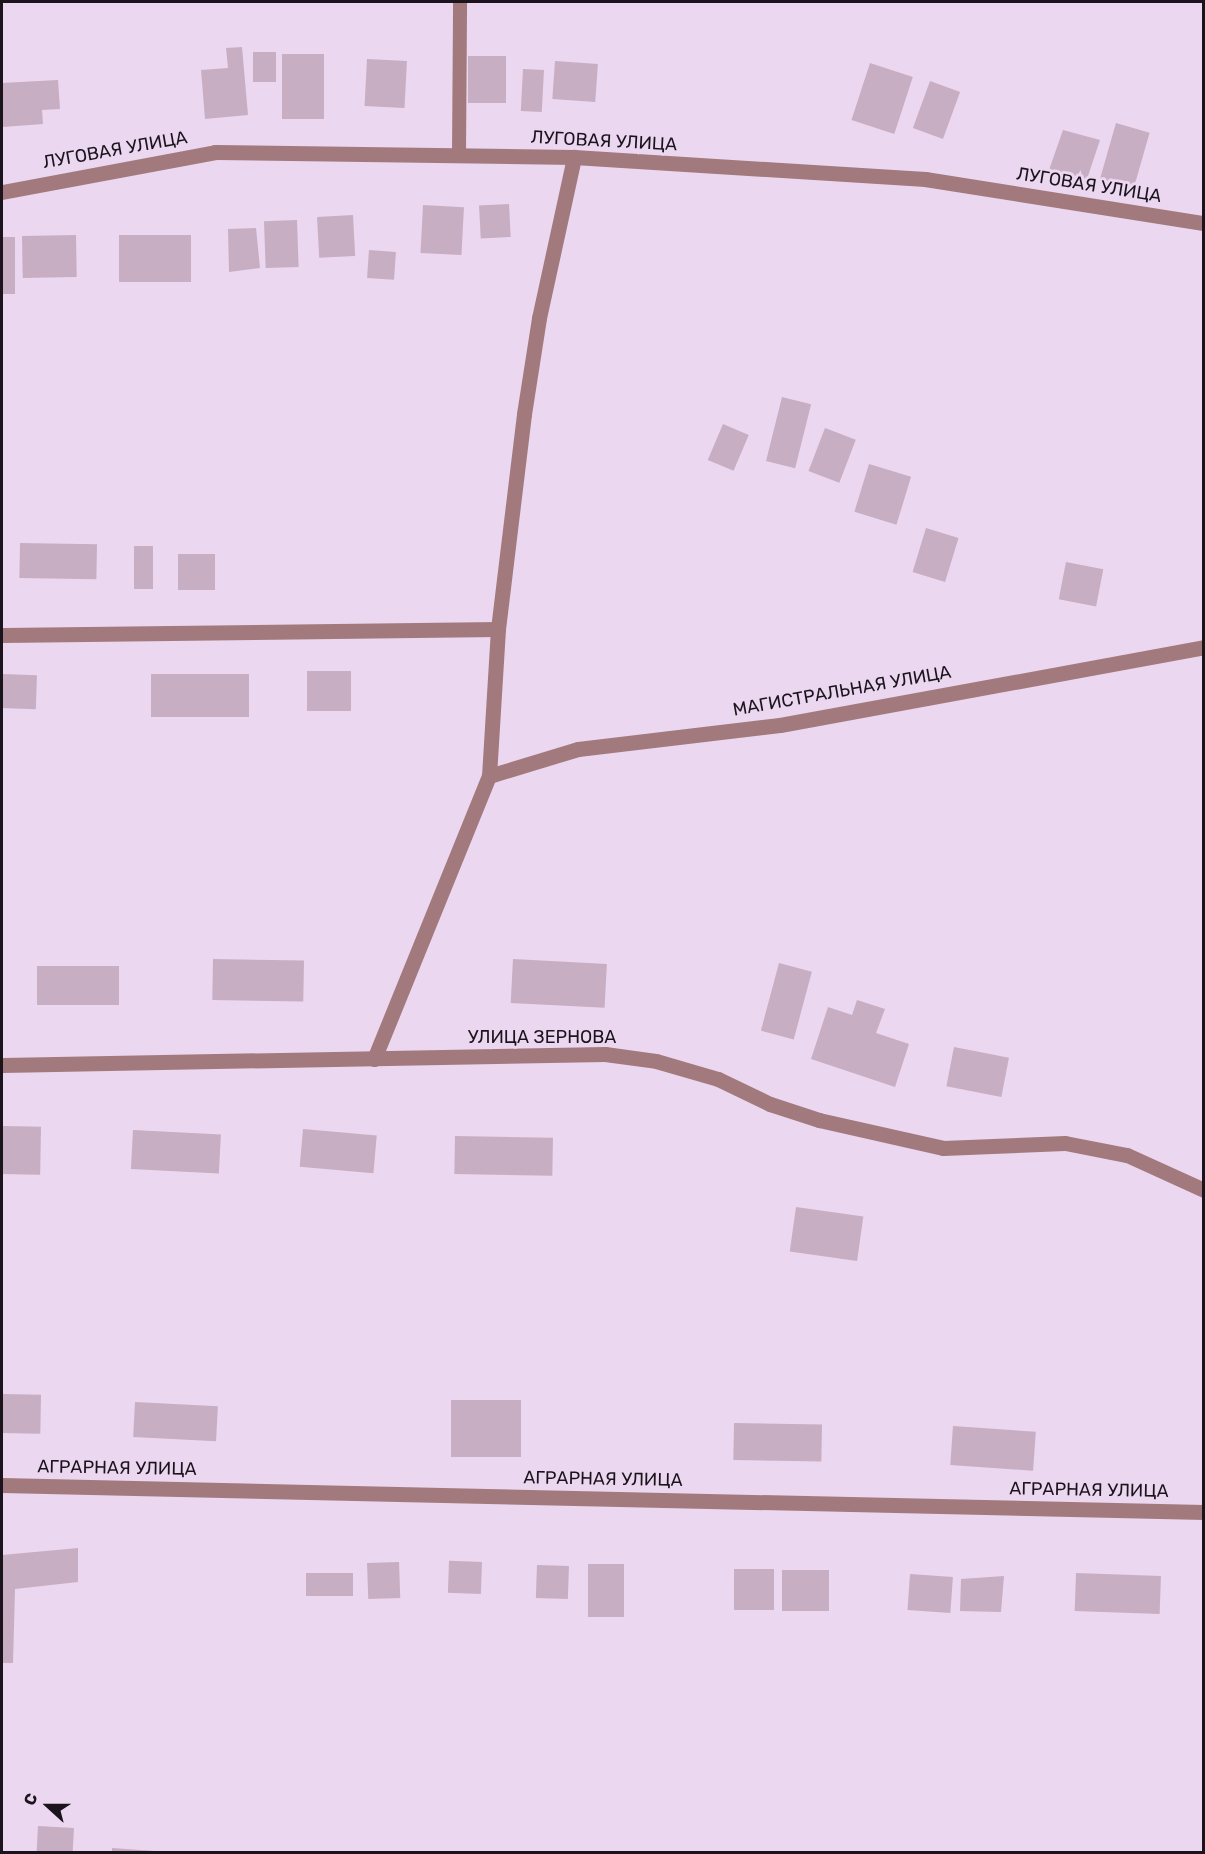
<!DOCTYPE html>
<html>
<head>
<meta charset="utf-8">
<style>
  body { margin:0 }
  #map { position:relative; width:1205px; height:1854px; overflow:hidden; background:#ecd7f0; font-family:Rubik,sans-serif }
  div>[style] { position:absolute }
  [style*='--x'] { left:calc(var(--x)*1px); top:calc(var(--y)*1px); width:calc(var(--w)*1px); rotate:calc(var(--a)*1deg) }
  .building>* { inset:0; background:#c7aec2; transform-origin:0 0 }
  .service>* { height:14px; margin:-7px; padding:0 7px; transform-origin:7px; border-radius:7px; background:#a27a7d }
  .minor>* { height:15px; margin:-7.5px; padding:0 7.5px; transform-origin:7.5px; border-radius:7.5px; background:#a27a7d }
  span { translate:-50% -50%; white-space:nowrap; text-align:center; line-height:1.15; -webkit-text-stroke:6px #ecd7f0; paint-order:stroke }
  .street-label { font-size:18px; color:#1b141d }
  .frame { position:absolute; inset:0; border:3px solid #1b141d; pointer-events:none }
  .north { position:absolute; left:18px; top:1776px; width:60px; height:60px; -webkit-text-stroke:4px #ecd7f0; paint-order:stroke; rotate:291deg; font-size:16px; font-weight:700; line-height:24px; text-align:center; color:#1b141d }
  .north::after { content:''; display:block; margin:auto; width:21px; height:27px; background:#1b141d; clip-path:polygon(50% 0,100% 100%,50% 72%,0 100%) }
</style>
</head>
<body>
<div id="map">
  <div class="building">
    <i style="clip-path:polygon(242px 47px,248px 115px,205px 119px,201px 70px,228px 68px,226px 48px)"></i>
    <i style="left:253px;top:52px;width:23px;height:30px"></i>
    <i style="left:282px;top:54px;width:42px;height:65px"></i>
    <i style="left:468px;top:56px;width:38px;height:47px"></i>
    <i style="left:367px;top:59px;width:40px;height:47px;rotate:3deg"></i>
    <i style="left:555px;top:61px;width:43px;height:38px;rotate:4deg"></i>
    <i style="left:870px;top:63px;width:45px;height:60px;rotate:18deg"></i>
    <i style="left:523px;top:69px;width:21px;height:42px;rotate:3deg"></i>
    <i style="clip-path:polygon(58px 80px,60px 109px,42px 110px,43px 124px,3px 127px,2px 83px)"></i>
    <i style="left:930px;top:81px;width:32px;height:50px;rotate:20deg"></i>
    <i style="left:1116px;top:123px;width:35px;height:60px;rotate:16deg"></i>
    <i style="clip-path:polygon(1063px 130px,1100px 140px,1087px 179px,1049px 170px)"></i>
    <i style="left:509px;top:204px;width:33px;height:30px;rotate:87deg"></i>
    <i style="left:423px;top:205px;width:41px;height:48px;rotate:3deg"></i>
    <i style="left:353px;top:215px;width:41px;height:36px;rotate:87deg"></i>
    <i style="left:297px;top:220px;width:47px;height:33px;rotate:88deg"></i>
    <i style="clip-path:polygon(256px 228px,260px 268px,229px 272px,228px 229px)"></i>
    <i style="left:76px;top:235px;width:42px;height:54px;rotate:89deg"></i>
    <i style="left:191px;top:235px;width:47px;height:72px;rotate:90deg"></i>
    <i style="left:2px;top:237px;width:13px;height:57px"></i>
    <i style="left:369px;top:250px;width:27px;height:28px;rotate:4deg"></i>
    <i style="left:782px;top:397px;width:30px;height:66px;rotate:14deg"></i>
    <i style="left:723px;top:424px;width:28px;height:39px;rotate:23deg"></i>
    <i style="left:825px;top:428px;width:33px;height:46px;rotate:21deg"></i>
    <i style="left:869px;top:464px;width:44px;height:50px;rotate:17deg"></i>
    <i style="left:926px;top:528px;width:34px;height:46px;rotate:17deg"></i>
    <i style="left:20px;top:543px;width:77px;height:35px;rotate:1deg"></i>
    <i style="left:134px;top:546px;width:19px;height:43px"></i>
    <i style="left:178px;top:554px;width:37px;height:36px"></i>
    <i style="left:1066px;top:562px;width:38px;height:38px;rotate:11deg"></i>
    <i style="left:351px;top:671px;width:40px;height:44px;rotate:90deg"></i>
    <i style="left:2px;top:674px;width:35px;height:34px;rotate:2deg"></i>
    <i style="left:249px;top:674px;width:43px;height:98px;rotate:90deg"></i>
    <i style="left:213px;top:959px;width:91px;height:41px;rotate:1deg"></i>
    <i style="left:513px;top:959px;width:94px;height:44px;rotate:3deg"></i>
    <i style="left:779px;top:963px;width:34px;height:70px;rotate:15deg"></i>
    <i style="left:37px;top:966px;width:82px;height:39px"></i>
    <i style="clip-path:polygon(857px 1000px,885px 1009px,876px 1033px,909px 1044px,895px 1087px,811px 1059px,828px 1007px,852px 1015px)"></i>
    <i style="left:954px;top:1047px;width:56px;height:40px;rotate:11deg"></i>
    <i style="left:2px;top:1126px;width:39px;height:48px;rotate:1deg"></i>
    <i style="left:303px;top:1129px;width:74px;height:38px;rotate:5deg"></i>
    <i style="left:133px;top:1130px;width:88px;height:39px;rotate:3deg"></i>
    <i style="left:455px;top:1136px;width:98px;height:38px;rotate:1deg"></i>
    <i style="left:796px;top:1207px;width:68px;height:45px;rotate:8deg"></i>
    <i style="left:2px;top:1394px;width:39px;height:39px;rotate:1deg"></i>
    <i style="left:451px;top:1400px;width:70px;height:57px"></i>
    <i style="left:135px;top:1402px;width:83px;height:35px;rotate:3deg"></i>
    <i style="left:734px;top:1423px;width:88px;height:37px;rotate:1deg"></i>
    <i style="left:953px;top:1426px;width:83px;height:39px;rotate:4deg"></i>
    <i style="clip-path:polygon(78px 1548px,78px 1582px,15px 1589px,13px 1663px,2px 1663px,2px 1555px)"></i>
    <i style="left:399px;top:1562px;width:36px;height:32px;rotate:88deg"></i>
    <i style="left:482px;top:1562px;width:32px;height:33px;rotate:92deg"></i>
    <i style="left:624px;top:1564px;width:53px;height:36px;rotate:90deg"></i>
    <i style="left:537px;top:1565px;width:32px;height:33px;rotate:2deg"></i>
    <i style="left:734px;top:1569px;width:40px;height:41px"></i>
    <i style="left:782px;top:1570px;width:47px;height:41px"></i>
    <i style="left:306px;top:1573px;width:47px;height:23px"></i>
    <i style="left:1076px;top:1573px;width:85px;height:38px;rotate:2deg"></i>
    <i style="left:910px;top:1574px;width:43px;height:36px;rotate:4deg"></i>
    <i style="clip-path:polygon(1004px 1576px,1001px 1612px,960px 1611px,961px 1579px)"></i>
    <i style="left:38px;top:1826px;width:36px;height:26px;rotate:3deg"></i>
    <i style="clip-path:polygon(112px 1848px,155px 1851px,155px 1852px,112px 1852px)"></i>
  </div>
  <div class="service">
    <i style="--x:459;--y:155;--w:153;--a:-89.6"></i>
  </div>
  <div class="minor">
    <i style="--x:2;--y:192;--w:217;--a:-10.6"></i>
    <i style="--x:215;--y:152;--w:359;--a:0.8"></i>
    <i style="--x:574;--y:157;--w:352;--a:3.6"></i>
    <i style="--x:925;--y:179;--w:282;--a:9"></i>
    <i style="--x:2;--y:635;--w:496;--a:-0.7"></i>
    <i style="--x:489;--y:776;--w:93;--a:-16.9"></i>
    <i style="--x:578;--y:749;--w:203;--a:-6.8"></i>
    <i style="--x:780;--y:725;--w:431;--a:-10.4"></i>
    <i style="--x:374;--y:1059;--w:305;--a:-67.9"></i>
    <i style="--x:489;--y:776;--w:147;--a:-86.5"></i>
    <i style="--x:498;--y:629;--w:217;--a:-83.1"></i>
    <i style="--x:524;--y:414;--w:97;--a:-81.1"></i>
    <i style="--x:539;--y:318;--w:165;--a:-77.7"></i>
    <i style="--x:2;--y:1065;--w:603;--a:-1.05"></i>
    <i style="--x:605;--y:1054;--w:51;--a:7.8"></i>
    <i style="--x:656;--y:1061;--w:65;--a:16.2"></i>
    <i style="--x:718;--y:1079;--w:58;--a:25.7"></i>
    <i style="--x:770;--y:1104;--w:52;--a:18.1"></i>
    <i style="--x:819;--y:1120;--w:127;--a:12.7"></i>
    <i style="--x:943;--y:1148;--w:122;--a:-2.3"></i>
    <i style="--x:1065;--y:1143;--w:63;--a:11"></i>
    <i style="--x:1127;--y:1155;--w:85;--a:24.4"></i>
    <i style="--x:2;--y:1485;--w:1202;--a:1.29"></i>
  </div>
  <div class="street-label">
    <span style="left:604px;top:141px;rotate:3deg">ЛУГОВАЯ УЛИЦА</span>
    <span style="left:115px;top:150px;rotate:-10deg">ЛУГОВАЯ УЛИЦА</span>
    <span style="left:1089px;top:185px;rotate:9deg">ЛУГОВАЯ УЛИЦА</span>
    <span style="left:842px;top:691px;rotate:-10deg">МАГИСТРАЛЬНАЯ УЛИЦА</span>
    <span style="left:542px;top:1037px">УЛИЦА ЗЕРНОВА</span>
    <span style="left:117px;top:1468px;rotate:1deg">АГРАРНАЯ УЛИЦА</span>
    <span style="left:603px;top:1479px;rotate:1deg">АГРАРНАЯ УЛИЦА</span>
    <span style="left:1089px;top:1490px;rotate:1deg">АГРАРНАЯ УЛИЦА</span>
  </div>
  <div class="frame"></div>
  <div class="north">С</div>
</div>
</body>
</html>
